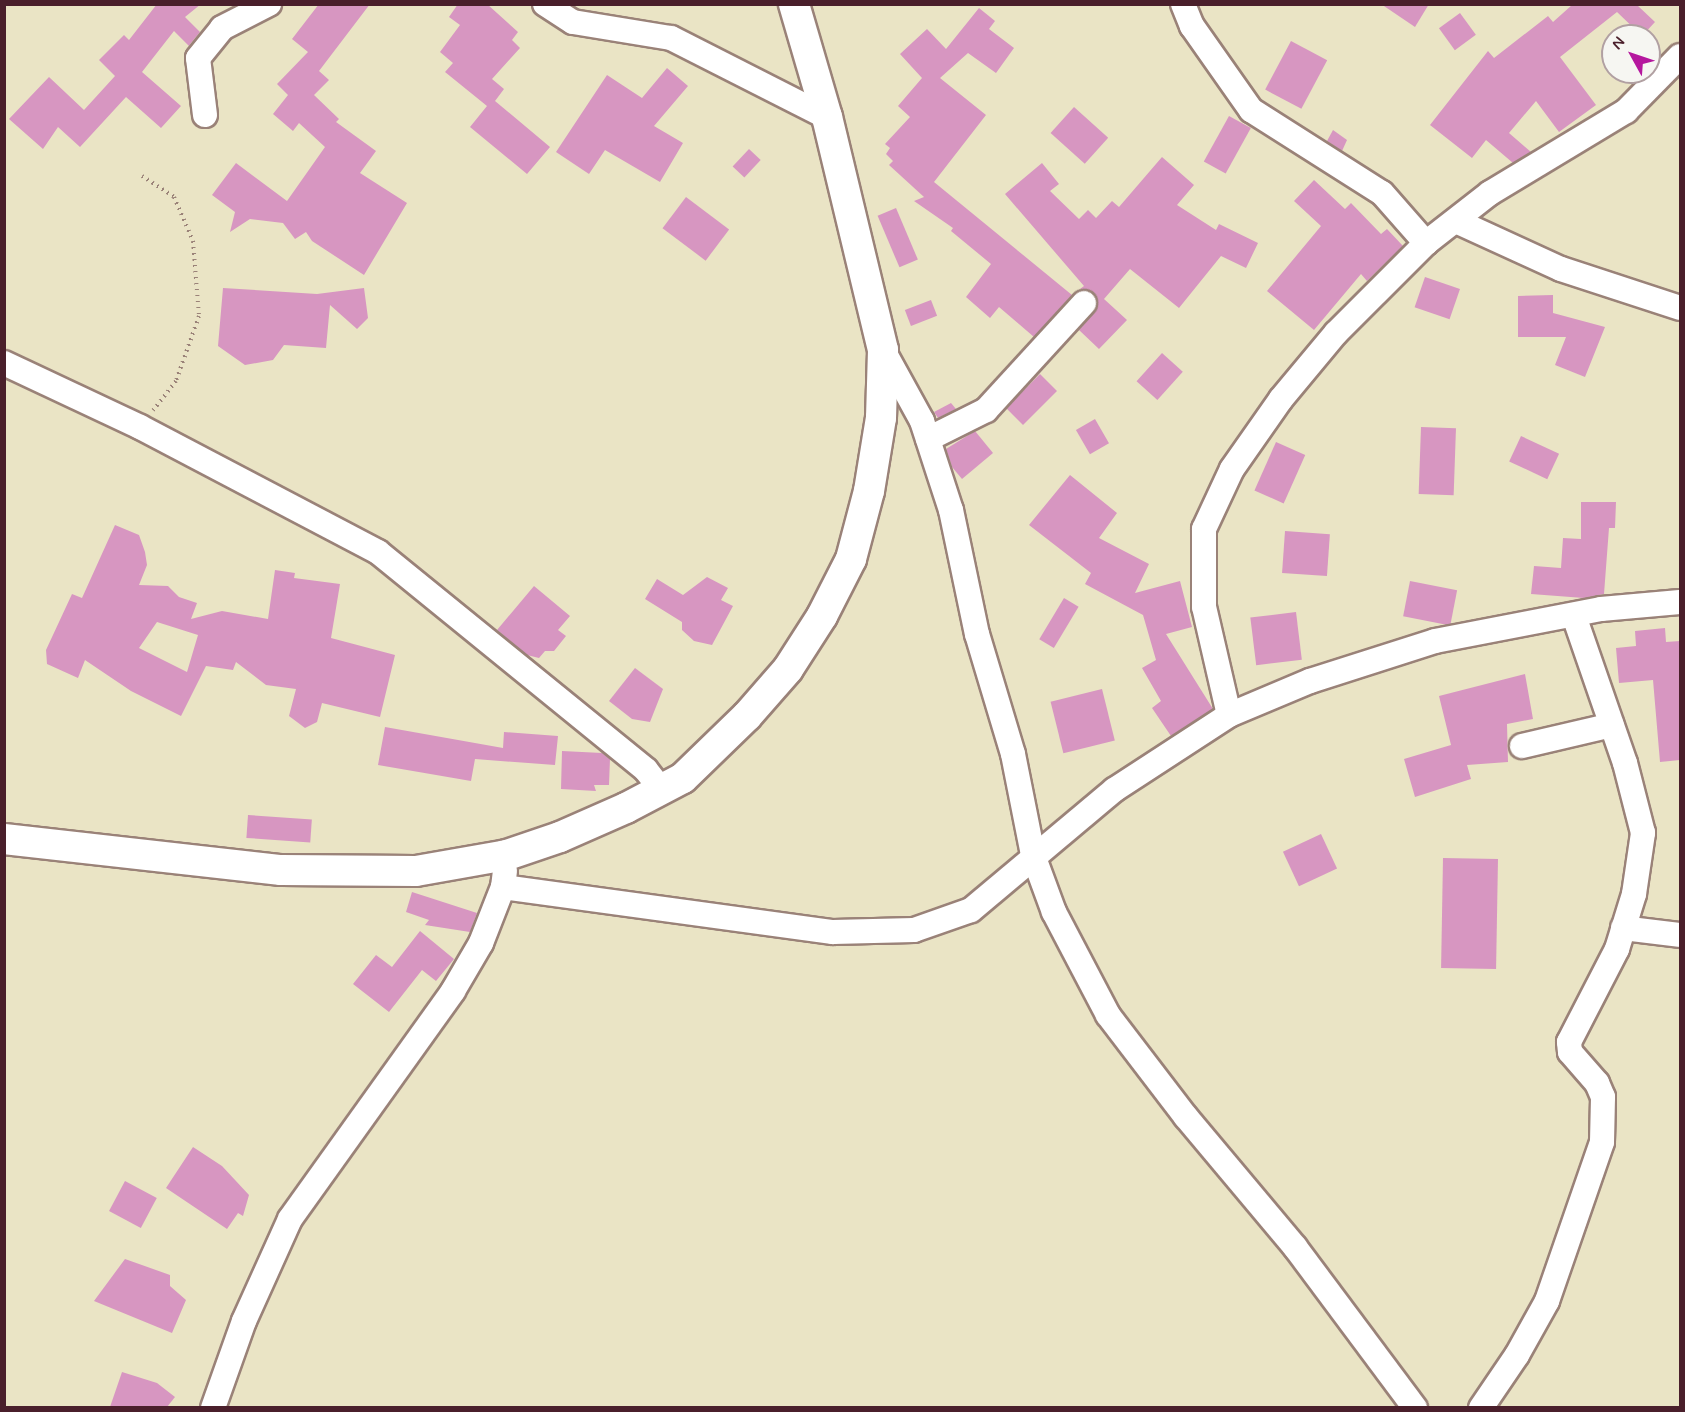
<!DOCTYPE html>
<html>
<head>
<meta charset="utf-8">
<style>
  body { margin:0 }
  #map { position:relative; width:1685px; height:1412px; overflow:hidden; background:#eae4c5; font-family:Mynerve,sans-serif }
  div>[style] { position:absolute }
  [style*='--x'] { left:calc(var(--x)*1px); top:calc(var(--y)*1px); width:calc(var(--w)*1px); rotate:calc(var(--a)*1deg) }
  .building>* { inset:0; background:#d796c1; transform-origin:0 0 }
  .path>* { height:4px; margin-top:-2px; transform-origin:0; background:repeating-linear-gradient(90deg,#9a8278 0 1.5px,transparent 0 6px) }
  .roads { filter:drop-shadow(2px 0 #9a8278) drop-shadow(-2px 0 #9a8278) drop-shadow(0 2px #9a8278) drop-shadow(0 -2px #9a8278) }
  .minor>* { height:24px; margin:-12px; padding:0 12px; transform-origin:12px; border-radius:12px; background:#fff }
  .major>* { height:30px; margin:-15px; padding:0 15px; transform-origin:15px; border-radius:15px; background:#fff }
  span { translate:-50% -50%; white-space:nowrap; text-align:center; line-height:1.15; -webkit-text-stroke:5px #f6f6f2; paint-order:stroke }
  .frame { position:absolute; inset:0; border:6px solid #4a1f2b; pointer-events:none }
  .north { position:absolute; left:1601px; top:24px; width:60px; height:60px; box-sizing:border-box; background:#f6f6f2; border:2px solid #b1a0a2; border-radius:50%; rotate:310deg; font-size:16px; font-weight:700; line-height:24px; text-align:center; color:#4a1f2b }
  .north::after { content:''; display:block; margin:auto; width:21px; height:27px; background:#b5179e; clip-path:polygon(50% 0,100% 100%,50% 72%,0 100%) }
</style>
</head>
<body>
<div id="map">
  <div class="building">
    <i style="clip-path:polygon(157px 4px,201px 4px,185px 17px,200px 32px,191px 43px,189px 46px,174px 31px,142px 72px,181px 106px,161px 128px,126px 97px,80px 147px,58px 127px,43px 149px,9px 119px,49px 77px,84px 110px,115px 76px,99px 60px,124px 35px,129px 40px)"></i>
    <i style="clip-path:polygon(319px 4px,370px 4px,319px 71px,329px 80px,314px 95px,339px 119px,336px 122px,376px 151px,360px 173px,407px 203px,364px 275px,312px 241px,306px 232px,295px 239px,283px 223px,250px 219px,230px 232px,235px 212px,212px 195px,236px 163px,287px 201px,325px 147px,299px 123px,293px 131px,273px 114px,288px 95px,277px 84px,308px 52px,292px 39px)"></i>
    <i style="clip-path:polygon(458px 4px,487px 4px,518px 32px,512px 40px,520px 48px,492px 79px,504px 89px,495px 101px,550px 147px,527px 174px,470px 127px,487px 106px,445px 72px,453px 63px,440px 52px,460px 25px,449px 17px)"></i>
    <i style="clip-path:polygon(1381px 4px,1429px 4px,1415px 27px)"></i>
    <i style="clip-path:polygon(1572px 5px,1637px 5px,1655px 22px,1642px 36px,1617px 12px,1560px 57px,1596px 105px,1559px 132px,1536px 101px,1509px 133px,1531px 152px,1513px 163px,1486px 140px,1472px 158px,1430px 125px,1488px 51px,1494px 58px,1548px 16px,1553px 22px)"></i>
    <i style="clip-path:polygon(979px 8px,995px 21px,989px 29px,1014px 48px,996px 73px,968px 53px,940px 78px,986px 115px,934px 182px,1072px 295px,1034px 337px,999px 307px,990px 318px,966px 297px,991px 264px,951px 231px,953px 228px,914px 201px,924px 197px,889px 165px,893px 161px,886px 154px,890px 148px,885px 144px,910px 117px,898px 106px,922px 78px,900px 54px,927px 29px,946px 49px)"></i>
    <i style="left:1460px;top:13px;width:27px;height:26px;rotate:54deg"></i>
    <i style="left:1291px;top:41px;width:41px;height:55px;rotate:28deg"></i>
    <i style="clip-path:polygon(667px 68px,688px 86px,654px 126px,683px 143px,660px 182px,605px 150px,589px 174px,556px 152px,607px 75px,642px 98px)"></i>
    <i style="left:1074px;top:107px;width:46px;height:35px;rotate:42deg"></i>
    <i style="left:1229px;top:116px;width:25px;height:52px;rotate:29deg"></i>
    <i style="clip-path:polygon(1333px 130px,1347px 140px,1342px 151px,1327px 141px)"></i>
    <i style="left:749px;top:149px;width:16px;height:24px;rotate:43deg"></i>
    <i style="clip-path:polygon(1162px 157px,1194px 185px,1177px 205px,1216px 230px,1219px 224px,1258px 243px,1246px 268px,1221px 256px,1179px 308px,1130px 269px,1104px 299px,1127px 320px,1099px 349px,1079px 330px,1095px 312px,1097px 298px,1093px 292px,1080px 289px,1084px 286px,1005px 194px,1042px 163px,1059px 184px,1050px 191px,1079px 219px,1088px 210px,1096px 218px,1112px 201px,1119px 207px)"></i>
    <i style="clip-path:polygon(1314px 180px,1345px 209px,1351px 203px,1381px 234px,1387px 229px,1403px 246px,1367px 281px,1361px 274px,1314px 330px,1267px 291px,1321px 226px,1294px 201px)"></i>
    <i style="left:686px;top:197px;width:54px;height:39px;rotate:37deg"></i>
    <i style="left:896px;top:208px;width:56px;height:20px;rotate:67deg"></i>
    <i style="left:1425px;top:277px;width:37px;height:32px;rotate:19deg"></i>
    <i style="clip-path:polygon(223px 288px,317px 294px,364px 288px,368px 318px,357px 329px,330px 305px,326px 348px,284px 345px,273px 360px,245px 365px,218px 346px)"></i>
    <i style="clip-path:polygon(1553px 295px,1553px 313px,1605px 327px,1585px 377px,1555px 365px,1566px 337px,1518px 337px,1518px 296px)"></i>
    <i style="left:931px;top:300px;width:17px;height:28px;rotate:69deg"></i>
    <i style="left:1162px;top:353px;width:28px;height:38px;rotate:42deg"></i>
    <i style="left:1040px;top:374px;width:24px;height:48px;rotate:45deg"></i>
    <i style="clip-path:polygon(951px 403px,956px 409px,938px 418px,934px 412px)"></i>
    <i style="left:1095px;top:419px;width:28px;height:22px;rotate:60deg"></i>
    <i style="left:1421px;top:427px;width:35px;height:67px;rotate:2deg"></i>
    <i style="clip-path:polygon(975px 431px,993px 453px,962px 479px,952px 467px,946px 449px)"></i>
    <i style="left:1521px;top:436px;width:42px;height:28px;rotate:25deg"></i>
    <i style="left:1276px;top:442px;width:32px;height:53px;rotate:24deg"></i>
    <i style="clip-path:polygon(1070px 475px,1117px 513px,1099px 538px,1149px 564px,1135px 593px,1180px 581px,1192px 627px,1166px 634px,1213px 709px,1171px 736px,1152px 708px,1161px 701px,1142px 668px,1156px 660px,1143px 615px,1085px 584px,1091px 573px,1029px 525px)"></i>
    <i style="clip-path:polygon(1581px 502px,1616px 502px,1615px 528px,1609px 528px,1604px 594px,1584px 598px,1531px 594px,1534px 566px,1561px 568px,1563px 538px,1581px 539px)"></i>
    <i style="clip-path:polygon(evenodd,115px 525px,139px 535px,145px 552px,147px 565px,139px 585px,168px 586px,179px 597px,197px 603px,191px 619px,222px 611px,268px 619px,275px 570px,295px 573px,294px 578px,340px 584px,331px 638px,395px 655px,380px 717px,322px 703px,317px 722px,305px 728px,289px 716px,296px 689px,266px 685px,236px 662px,233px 670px,206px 666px,181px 716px,131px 691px,85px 660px,78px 678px,47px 664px,46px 650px,72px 594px,82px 598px,115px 525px,157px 622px,198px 635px,187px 672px,139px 648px,157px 622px)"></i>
    <i style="left:1285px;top:531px;width:45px;height:42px;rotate:4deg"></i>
    <i style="clip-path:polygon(707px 577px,728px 588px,721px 600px,733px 606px,712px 645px,694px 641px,682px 630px,682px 622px,645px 599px,657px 579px,683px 595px)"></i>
    <i style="left:1410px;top:581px;width:48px;height:36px;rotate:11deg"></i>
    <i style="clip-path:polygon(534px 586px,570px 616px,558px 630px,566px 636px,554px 651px,545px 651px,539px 658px,527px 655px,497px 630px)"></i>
    <i style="left:1064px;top:598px;width:17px;height:48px;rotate:31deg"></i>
    <i style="left:1296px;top:612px;width:48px;height:46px;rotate:83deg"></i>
    <i style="clip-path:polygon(1665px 628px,1666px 642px,1680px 641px,1680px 760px,1660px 762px,1653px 680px,1619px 683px,1616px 648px,1636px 646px,1635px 631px)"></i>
    <i style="clip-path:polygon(635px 668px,663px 689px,650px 722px,632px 719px,609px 701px)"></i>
    <i style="clip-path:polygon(1525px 674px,1533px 719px,1507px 724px,1508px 762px,1467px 765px,1471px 779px,1415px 797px,1404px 759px,1451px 745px,1439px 696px)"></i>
    <i style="left:1102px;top:689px;width:53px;height:53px;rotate:76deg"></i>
    <i style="clip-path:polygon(385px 727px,503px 748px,504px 732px,558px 736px,555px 765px,475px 759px,471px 781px,378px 765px)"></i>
    <i style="clip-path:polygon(562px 751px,602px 753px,610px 759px,609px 785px,594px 785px,596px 791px,561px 789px)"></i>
    <i style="left:248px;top:815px;width:64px;height:23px;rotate:4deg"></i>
    <i style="left:1321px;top:834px;width:38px;height:42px;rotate:65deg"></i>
    <i style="left:1443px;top:858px;width:55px;height:110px;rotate:1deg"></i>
    <i style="clip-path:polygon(412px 892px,477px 913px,470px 932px,425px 925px,429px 920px,406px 912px)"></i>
    <i style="clip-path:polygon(420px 931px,454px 959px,436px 981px,422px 970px,389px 1012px,353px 984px,376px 955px,392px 967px)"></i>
    <i style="clip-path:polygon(193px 1147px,222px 1166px,249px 1195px,243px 1216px,238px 1213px,227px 1229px,166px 1188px)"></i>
    <i style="left:125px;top:1181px;width:36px;height:34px;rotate:28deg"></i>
    <i style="clip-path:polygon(125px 1259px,170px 1275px,170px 1286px,186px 1300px,172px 1333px,94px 1301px)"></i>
    <i style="clip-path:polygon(122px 1372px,157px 1383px,175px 1397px,167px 1407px,110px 1407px)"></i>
  </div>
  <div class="path">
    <i style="--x:142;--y:176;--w:38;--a:33"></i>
    <i style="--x:174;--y:197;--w:48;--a:66.6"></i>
    <i style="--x:193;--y:241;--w:75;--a:85.4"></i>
    <i style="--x:199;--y:316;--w:69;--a:109.5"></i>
    <i style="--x:176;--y:381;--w:37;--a:128"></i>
  </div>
  <div class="roads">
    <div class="minor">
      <i style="--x:545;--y:4;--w:33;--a:33"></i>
      <i style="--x:573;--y:22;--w:99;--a:9.3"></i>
      <i style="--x:671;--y:38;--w:175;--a:26.9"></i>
      <i style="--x:1183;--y:4;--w:24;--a:68"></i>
      <i style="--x:1192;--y:26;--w:103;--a:54.9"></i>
      <i style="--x:1251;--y:110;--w:155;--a:32.4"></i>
      <i style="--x:1382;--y:193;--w:67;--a:48.7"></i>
      <i style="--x:205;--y:115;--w:57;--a:-97"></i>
      <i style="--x:198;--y:58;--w:38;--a:-51"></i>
      <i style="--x:222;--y:28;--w:53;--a:-27.1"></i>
      <i style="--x:1456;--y:221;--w:115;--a:24.6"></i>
      <i style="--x:1561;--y:269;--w:125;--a:18.1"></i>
      <i style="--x:883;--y:350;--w:81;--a:61.2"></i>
      <i style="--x:922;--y:421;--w:94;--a:72"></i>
      <i style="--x:951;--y:510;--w:127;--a:78.2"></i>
      <i style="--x:977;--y:634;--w:125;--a:73.3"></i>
      <i style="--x:1013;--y:754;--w:103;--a:78.8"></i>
      <i style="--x:1033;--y:855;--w:61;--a:69.8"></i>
      <i style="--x:1054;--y:912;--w:116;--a:62.3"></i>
      <i style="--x:1108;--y:1015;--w:128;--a:52.6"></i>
      <i style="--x:1186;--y:1117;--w:170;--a:50"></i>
      <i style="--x:1295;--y:1247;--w:201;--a:53.3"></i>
      <i style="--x:4;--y:363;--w:150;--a:25.2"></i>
      <i style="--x:140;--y:427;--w:269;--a:27.7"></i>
      <i style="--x:378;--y:552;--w:345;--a:39.1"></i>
      <i style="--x:646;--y:770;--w:24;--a:52"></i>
      <i style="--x:928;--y:439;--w:65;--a:-26.6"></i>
      <i style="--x:986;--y:410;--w:145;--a:-47.5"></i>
      <i style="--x:1229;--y:715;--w:111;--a:-103"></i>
      <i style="--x:1204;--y:607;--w:78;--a:-90"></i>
      <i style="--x:1204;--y:529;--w:66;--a:-65"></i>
      <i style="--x:1232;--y:469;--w:85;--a:-55"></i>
      <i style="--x:1281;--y:399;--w:86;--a:-50.2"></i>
      <i style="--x:1336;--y:333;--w:127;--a:-45"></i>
      <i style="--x:1426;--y:243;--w:81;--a:-38"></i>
      <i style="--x:1490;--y:193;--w:159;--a:-31.1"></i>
      <i style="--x:1626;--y:111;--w:77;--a:-45.5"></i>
      <i style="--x:1522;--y:746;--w:92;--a:-13.1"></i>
      <i style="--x:503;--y:887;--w:333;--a:7.8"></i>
      <i style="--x:833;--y:932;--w:81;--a:-1.4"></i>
      <i style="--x:914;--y:930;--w:60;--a:-19.3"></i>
      <i style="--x:971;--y:910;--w:187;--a:-40"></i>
      <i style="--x:1114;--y:790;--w:137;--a:-33.1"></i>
      <i style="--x:1229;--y:715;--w:88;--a:-22.8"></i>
      <i style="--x:1310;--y:681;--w:131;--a:-17.7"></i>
      <i style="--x:1435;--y:641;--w:169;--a:-10.9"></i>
      <i style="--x:1601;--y:609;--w:79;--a:-5.1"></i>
      <i style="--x:1623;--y:928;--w:57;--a:7"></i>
      <i style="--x:213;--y:1408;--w:92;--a:-70.4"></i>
      <i style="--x:244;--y:1321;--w:112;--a:-65.7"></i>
      <i style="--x:290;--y:1219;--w:280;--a:-54.4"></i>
      <i style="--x:453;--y:991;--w:56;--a:-59.7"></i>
      <i style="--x:481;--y:943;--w:60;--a:-68.6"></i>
      <i style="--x:503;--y:887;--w:16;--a:-83"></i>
      <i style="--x:1481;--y:1408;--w:64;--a:-55.8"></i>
      <i style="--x:1517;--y:1355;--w:62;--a:-60.9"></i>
      <i style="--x:1547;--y:1301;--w:168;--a:-70.9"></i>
      <i style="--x:1602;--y:1142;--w:45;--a:-88.7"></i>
      <i style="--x:1603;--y:1097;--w:15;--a:-113"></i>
      <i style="--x:1597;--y:1083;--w:41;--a:-131.1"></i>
      <i style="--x:1570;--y:1052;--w:10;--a:-96"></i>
      <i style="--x:1569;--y:1042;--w:105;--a:-62.7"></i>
      <i style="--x:1617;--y:949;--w:58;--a:-72.8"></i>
      <i style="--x:1634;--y:894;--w:62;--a:-81.6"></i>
      <i style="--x:1643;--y:833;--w:72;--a:-104.4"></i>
      <i style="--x:1625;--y:763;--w:156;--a:-109.1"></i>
    </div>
    <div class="major">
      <i style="--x:4;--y:839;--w:279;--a:6.4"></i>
      <i style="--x:281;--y:870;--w:135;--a:0.4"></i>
      <i style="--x:416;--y:871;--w:92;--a:-10"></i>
      <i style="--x:507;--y:855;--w:56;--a:-18.8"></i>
      <i style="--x:560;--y:837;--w:72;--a:-23.7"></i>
      <i style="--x:626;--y:808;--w:64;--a:-27.8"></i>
      <i style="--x:683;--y:778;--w:89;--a:-44.1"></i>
      <i style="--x:747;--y:716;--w:62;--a:-48.9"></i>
      <i style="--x:788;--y:669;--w:63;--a:-57.3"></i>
      <i style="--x:822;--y:616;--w:64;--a:-63"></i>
      <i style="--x:851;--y:559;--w:70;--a:-75.2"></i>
      <i style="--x:869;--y:491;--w:74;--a:-80.7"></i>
      <i style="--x:881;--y:418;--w:68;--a:-88.3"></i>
      <i style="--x:883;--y:350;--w:240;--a:-103.5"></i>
      <i style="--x:827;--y:117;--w:118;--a:-106.3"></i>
    </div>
  </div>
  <div class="frame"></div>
  <div class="north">N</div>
</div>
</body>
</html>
